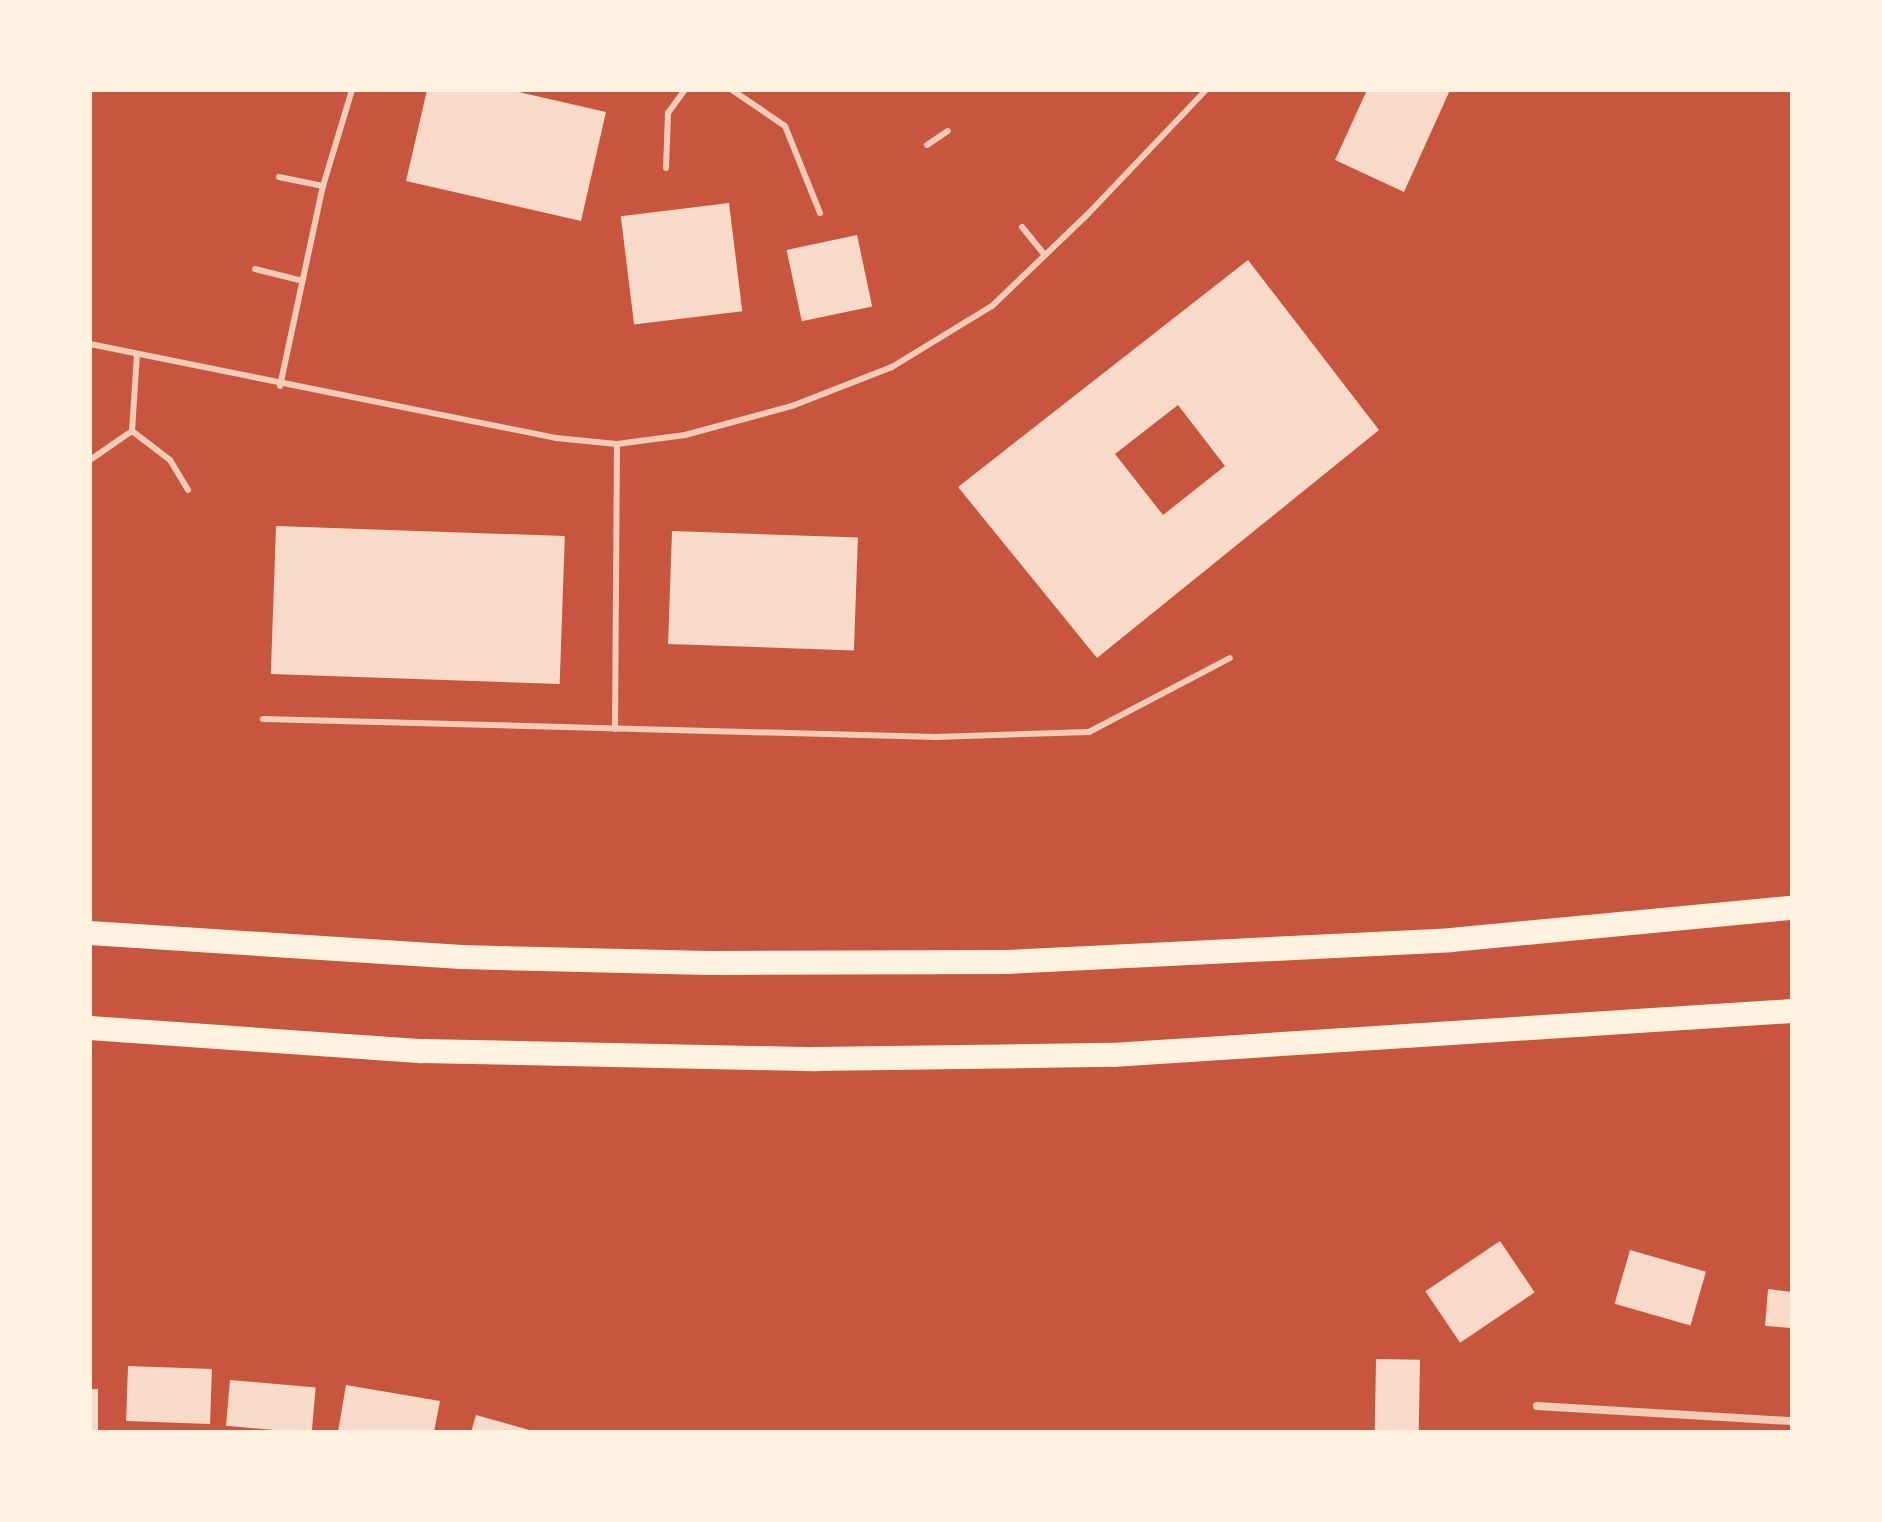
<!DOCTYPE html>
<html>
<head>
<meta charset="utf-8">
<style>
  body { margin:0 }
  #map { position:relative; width:1882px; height:1522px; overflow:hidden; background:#c8553d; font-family:Lato,sans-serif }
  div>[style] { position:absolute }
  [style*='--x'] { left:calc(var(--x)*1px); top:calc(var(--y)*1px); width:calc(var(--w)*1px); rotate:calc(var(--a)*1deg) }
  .building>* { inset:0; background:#f7dbc8; transform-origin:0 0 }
  .service>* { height:6px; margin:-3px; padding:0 3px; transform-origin:3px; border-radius:3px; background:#f1ccb7 }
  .minor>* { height:8px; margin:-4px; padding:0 4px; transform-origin:4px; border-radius:4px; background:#f1ccb7 }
  .motorway>* { height:24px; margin:-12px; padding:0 12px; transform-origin:12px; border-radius:12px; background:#fff3e0 }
  span { translate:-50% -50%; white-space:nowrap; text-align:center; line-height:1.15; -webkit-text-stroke:8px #fff3e0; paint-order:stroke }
  .frame { position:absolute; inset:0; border:92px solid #fff3e0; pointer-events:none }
</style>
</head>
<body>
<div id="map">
  <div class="building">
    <i style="clip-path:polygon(427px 90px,510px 90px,606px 112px,581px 221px,406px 181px)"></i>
    <i style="clip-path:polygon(1367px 90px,1450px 90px,1404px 192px,1335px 160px)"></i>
    <i style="left:729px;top:203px;width:109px;height:109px;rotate:83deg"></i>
    <i style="left:857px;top:235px;width:73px;height:72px;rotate:78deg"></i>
    <i style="clip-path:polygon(evenodd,1248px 260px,1379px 430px,1097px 658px,958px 487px,1248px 260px,1178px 405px,1225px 466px,1163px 515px,1115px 454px,1178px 405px)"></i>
    <i style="left:276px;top:526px;width:289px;height:148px;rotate:2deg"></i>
    <i style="left:672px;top:531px;width:186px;height:113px;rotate:2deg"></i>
    <i style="left:1500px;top:1241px;width:62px;height:90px;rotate:56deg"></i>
    <i style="left:1630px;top:1250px;width:79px;height:56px;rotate:16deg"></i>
    <i style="clip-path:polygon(1768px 1289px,1792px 1292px,1792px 1328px,1765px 1326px)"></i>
    <i style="left:1376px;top:1359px;width:44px;height:73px;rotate:1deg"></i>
    <i style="left:128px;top:1366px;width:84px;height:55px;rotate:2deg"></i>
    <i style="left:230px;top:1380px;width:86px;height:46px;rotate:5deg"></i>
    <i style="clip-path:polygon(346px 1385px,440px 1401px,434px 1432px,338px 1432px)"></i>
    <i style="left:90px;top:1389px;width:8px;height:43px"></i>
    <i style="clip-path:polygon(476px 1415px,533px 1431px,533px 1432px,471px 1432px)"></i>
  </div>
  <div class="service">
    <i style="--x:732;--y:90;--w:64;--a:34.2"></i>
    <i style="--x:785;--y:126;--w:94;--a:68.1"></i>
    <i style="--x:927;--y:145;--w:25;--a:-34"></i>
    <i style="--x:666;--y:168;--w:55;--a:-87.9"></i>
    <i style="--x:668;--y:113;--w:29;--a:-54"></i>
    <i style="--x:279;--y:177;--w:45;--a:11.6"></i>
    <i style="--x:1022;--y:227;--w:36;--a:51"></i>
    <i style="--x:255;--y:269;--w:49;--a:14"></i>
    <i style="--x:90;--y:344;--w:475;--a:11.4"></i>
    <i style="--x:556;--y:438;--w:61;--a:5.6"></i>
    <i style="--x:617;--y:444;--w:69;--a:-7.5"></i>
    <i style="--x:685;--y:435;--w:111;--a:-15.2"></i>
    <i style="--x:792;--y:406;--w:107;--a:-21.3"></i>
    <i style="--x:892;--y:367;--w:117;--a:-31.4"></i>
    <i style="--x:992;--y:306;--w:130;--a:-43.8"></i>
    <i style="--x:1086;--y:216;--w:174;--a:-46.4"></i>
    <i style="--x:280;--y:386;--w:205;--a:-77.9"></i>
    <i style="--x:323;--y:186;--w:100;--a:-73.2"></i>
    <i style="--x:132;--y:431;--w:48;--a:37.3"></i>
    <i style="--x:170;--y:460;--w:35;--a:59"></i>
    <i style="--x:132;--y:431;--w:77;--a:-86.3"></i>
    <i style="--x:90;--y:460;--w:51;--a:-34.6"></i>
    <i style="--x:263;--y:719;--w:673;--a:1.53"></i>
    <i style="--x:936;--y:737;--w:153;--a:-1.9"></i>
    <i style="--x:1089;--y:732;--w:159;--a:-27.7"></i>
    <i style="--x:615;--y:729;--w:285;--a:-89.6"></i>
  </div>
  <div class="minor">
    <i style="--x:1537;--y:1406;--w:255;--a:3.4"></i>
  </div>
  <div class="motorway">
    <i style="--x:90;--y:933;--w:372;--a:3.7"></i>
    <i style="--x:461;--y:957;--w:248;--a:1.4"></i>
    <i style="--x:709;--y:963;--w:298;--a:-0.2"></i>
    <i style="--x:1007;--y:962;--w:445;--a:-2.8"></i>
    <i style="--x:1451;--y:940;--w:342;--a:-5.4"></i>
    <i style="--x:90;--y:1028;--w:333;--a:4"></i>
    <i style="--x:422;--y:1051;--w:393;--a:1.2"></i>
    <i style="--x:815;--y:1059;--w:297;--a:-0.8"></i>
    <i style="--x:1112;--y:1055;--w:681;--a:-3.7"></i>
  </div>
  <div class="frame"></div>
</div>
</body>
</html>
